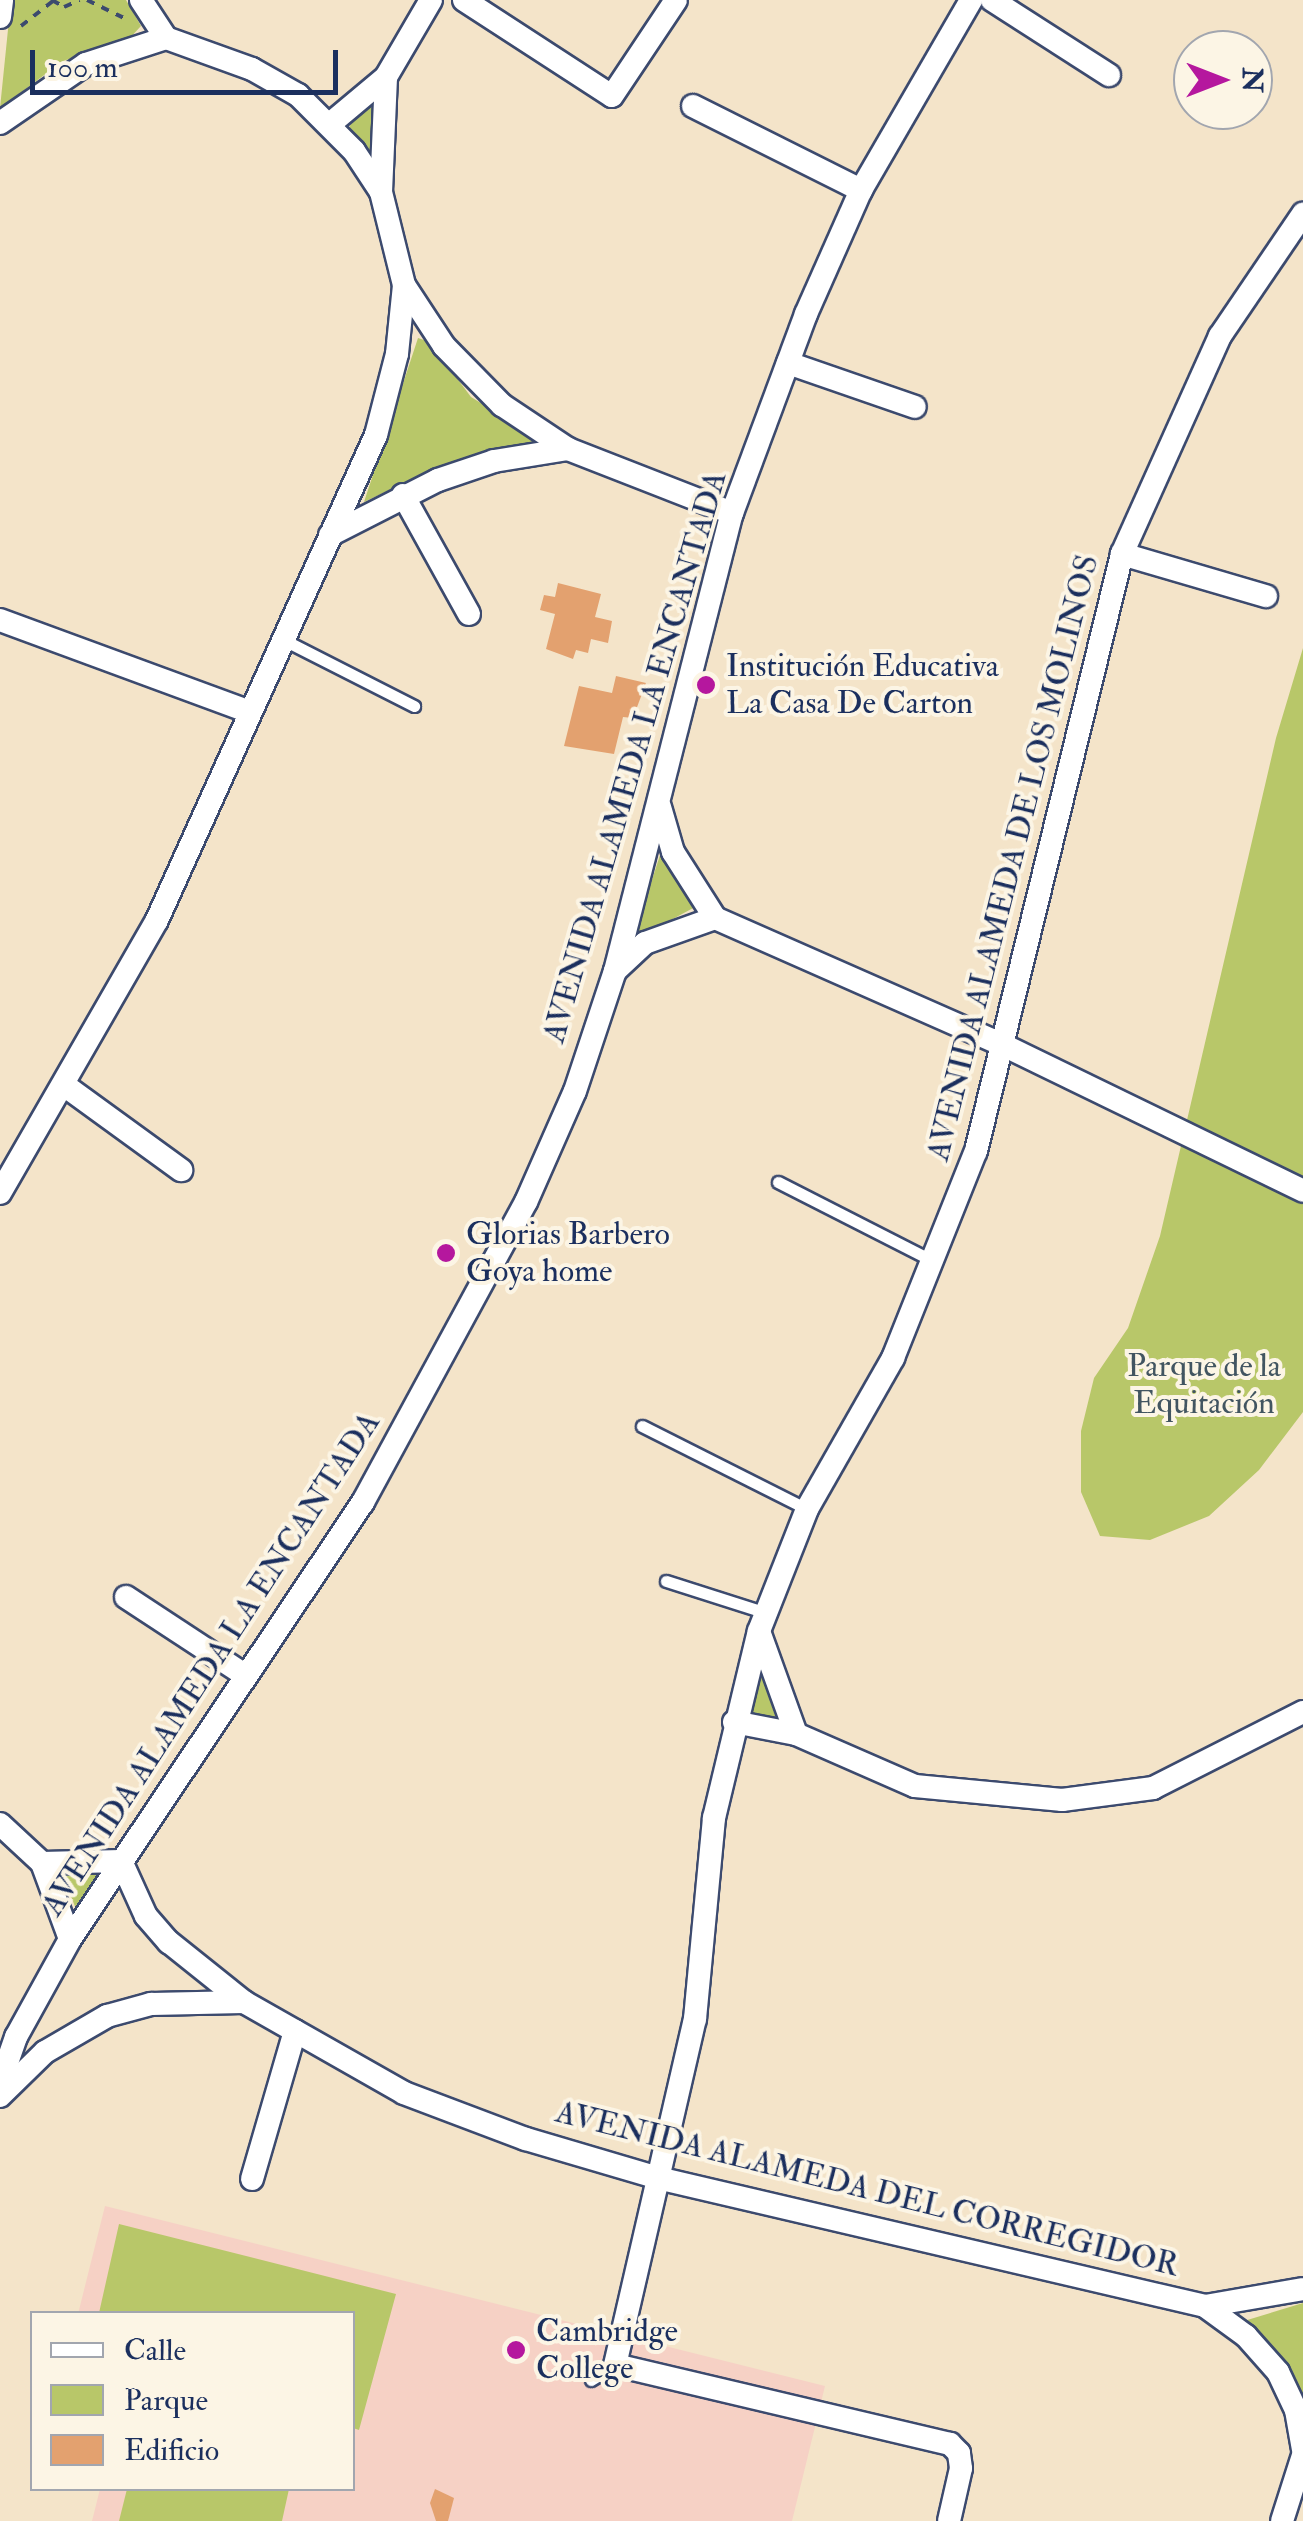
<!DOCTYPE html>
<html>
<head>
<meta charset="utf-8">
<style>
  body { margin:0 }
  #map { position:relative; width:1303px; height:2521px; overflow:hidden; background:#f4e4c9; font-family:"IM FELL Double Pica",serif }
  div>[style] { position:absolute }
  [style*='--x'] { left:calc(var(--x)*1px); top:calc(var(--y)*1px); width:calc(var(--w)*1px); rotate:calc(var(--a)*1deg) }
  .built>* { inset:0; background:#f6d1c5 }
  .green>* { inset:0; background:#b8c769 }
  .building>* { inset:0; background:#e3a16f }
  .path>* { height:4px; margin-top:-2px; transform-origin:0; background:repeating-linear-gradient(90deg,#3c4a6e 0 8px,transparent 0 16px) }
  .roads { filter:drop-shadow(2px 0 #3c4a6e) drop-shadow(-2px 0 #3c4a6e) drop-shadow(0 2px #3c4a6e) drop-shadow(0 -2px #3c4a6e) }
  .service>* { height:11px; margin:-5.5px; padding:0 5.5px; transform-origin:5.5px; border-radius:5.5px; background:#fff }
  .minor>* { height:22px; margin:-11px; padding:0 11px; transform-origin:11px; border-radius:11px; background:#fff }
  .dots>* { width:28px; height:28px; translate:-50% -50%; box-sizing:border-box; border:5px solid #fcf5e5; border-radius:50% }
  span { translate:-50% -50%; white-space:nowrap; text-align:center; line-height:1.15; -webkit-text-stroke:8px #fcf5e5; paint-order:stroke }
  .poi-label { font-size:32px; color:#1b2f5e }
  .left { translate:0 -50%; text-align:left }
  .street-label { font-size:32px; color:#1b2f5e }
  .park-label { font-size:32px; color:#425561 }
  .legend { position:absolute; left:30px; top:2311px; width:325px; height:180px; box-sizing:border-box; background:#fcf5e5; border:2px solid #a2a6af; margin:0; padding:12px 18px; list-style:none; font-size:30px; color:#1b2f5e }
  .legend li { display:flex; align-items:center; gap:20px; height:50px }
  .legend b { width:50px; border:2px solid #a2a6af }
  .north { position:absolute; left:1173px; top:30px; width:100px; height:100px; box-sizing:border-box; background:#fcf5e5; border:2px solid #a2a6af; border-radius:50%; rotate:90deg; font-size:28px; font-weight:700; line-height:40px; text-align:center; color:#1b2f5e }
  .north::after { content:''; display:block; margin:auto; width:35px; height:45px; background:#b5179e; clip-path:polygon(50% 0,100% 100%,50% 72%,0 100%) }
  .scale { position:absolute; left:30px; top:50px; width:308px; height:45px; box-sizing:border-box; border:5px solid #1b2f5e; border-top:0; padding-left:12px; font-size:30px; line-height:35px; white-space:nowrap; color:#1b2f5e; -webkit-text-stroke:8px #fcf5e5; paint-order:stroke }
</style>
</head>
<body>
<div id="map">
  <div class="built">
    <i style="clip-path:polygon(105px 2206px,825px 2386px,792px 2521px,92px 2521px,100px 2489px,352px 2488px,352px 2314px,78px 2314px)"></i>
  </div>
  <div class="green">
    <i style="clip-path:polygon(11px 0,126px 0,141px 26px,128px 40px,63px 61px,0 108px)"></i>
    <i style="clip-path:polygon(370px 104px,375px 105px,371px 158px,348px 133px,352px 119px)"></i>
    <i style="clip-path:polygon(418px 338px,430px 342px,471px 397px,544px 442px,421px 475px,364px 502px)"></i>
    <i style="clip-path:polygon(1303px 648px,1303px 1412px,1259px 1470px,1209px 1516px,1150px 1540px,1100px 1536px,1081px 1492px,1081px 1431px,1094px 1378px,1128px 1328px,1160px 1236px,1276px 738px)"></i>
    <i style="clip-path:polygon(662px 849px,695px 907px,632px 941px)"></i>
    <i style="clip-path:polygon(760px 1671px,776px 1718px,745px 1712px)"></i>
    <i style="clip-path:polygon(61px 1871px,102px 1872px,76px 1909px)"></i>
    <i style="clip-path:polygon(119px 2224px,396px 2294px,359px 2430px,353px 2428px,352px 2314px,99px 2313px)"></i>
    <i style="clip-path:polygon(1303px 2303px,1303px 2402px,1244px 2321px)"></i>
    <i style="clip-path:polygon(127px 2489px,127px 2488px,289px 2489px,282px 2521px,119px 2521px)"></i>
  </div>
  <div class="building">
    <i style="clip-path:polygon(558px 583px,601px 594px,595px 617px,612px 621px,608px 643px,591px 639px,588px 653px,576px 650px,573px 659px,546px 649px,555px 614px,540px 610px,544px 595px,555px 597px)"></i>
    <i style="clip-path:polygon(616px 676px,646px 683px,633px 718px,623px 717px,614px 754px,564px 746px,579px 686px,612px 693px)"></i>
    <i style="clip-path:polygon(435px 2489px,454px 2498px,448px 2521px,436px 2521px,430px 2503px)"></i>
  </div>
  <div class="path">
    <i style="--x:52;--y:0;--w:14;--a:30"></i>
    <i style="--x:64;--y:7;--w:17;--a:-24"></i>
    <i style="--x:87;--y:0;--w:46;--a:26"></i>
    <i style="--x:21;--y:26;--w:41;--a:-38"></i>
  </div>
  <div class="roads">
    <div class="service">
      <i style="--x:284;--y:640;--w:146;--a:26.9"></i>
      <i style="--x:778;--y:1182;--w:176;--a:27"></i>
      <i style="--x:642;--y:1426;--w:185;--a:26.7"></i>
      <i style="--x:666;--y:1581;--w:105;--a:17.7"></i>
      <i style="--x:591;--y:2380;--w:28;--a:-32"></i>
    </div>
    <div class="minor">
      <i style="--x:141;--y:0;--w:45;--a:56.7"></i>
      <i style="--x:464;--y:0;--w:176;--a:33"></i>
      <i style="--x:612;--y:96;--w:115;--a:-56.3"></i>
      <i style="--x:992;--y:0;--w:139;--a:32.7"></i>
      <i style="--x:0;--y:17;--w:17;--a:-83"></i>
      <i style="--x:693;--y:106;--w:188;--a:26.6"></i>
      <i style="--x:0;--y:123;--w:104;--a:-34.5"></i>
      <i style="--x:86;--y:64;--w:84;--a:-18"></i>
      <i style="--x:166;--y:38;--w:91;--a:19.8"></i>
      <i style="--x:252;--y:69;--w:53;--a:29.5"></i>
      <i style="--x:298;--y:95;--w:79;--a:45"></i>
      <i style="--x:354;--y:151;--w:49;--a:56.6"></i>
      <i style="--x:330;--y:124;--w:73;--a:-40"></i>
      <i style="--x:404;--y:285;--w:73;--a:56.7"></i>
      <i style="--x:444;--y:346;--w:83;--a:45.5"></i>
      <i style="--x:502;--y:405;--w:79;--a:33.7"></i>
      <i style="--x:568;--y:449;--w:176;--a:21.3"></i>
      <i style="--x:788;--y:363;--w:134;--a:19.1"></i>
      <i style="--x:403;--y:495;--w:136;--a:61"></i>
      <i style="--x:330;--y:535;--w:121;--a:-27"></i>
      <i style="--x:438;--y:480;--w:59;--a:-18.7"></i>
      <i style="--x:494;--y:461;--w:75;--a:-9.2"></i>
      <i style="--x:1122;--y:554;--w:150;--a:16.3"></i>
      <i style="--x:0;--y:620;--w:266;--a:20.2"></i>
      <i style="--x:660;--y:807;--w:47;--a:73.9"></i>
      <i style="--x:673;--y:852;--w:78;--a:57.5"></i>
      <i style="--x:715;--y:918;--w:317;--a:23.8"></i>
      <i style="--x:1005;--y:1046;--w:331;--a:25.9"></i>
      <i style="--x:615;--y:971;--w:41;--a:-43"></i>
      <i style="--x:645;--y:943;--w:74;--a:-19.7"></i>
      <i style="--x:64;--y:1085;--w:145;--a:36"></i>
      <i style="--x:0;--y:1193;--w:315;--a:-60.1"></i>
      <i style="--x:157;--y:920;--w:532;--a:-65.7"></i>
      <i style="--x:376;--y:435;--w:84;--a:-75.5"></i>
      <i style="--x:397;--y:354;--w:69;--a:-84.2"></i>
      <i style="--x:404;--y:285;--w:96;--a:-103.9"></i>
      <i style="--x:381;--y:192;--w:115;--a:-87.5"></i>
      <i style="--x:386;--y:77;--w:89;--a:-59.7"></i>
      <i style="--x:126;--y:1597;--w:140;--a:33.3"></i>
      <i style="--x:760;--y:1634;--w:106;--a:70.2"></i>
      <i style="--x:734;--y:1722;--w:63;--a:11"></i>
      <i style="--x:796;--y:1734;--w:130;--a:23.6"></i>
      <i style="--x:915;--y:1786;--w:148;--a:5.4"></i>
      <i style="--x:1062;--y:1800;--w:92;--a:-7.5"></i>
      <i style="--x:1153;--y:1788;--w:168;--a:-26.9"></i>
      <i style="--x:0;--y:1824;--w:57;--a:42.9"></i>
      <i style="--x:42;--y:1863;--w:81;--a:69.8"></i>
      <i style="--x:42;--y:1863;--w:79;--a:-1.5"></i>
      <i style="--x:121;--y:1861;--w:60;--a:65.6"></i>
      <i style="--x:146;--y:1916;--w:35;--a:49"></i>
      <i style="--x:169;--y:1942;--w:96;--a:38.7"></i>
      <i style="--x:244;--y:2002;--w:184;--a:29.6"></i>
      <i style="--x:404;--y:2093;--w:130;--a:20.7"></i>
      <i style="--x:526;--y:2139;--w:142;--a:16.4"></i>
      <i style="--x:662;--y:2179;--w:558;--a:13.16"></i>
      <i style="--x:1205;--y:2306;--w:99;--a:-9.8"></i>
      <i style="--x:0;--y:2083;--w:49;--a:-70.8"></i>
      <i style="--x:16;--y:2037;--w:112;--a:-61.1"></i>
      <i style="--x:70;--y:1939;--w:526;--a:-56.16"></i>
      <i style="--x:363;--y:1502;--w:341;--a:-61.5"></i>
      <i style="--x:526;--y:1202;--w:121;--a:-66.2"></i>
      <i style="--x:575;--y:1091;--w:126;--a:-71.6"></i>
      <i style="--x:615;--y:971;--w:473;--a:-75.7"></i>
      <i style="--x:732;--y:513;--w:212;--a:-69.6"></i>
      <i style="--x:806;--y:314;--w:136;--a:-66.1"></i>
      <i style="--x:861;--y:190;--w:220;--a:-59.9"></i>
      <i style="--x:0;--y:2096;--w:63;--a:-44.4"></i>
      <i style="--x:45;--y:2052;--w:72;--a:-30.1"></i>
      <i style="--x:107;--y:2016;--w:46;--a:-15.3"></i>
      <i style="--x:151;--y:2004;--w:93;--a:-1.2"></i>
      <i style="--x:252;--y:2179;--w:154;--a:-73.8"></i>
      <i style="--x:1205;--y:2306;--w:51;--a:36.2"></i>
      <i style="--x:1246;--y:2336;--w:48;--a:48.4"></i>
      <i style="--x:1278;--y:2372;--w:42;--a:64.7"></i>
      <i style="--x:1296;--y:2410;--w:40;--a:80"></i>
      <i style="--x:949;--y:2521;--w:54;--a:-77.2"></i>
      <i style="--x:961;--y:2468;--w:15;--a:-98"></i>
      <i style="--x:959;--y:2453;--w:13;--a:-135"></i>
      <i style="--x:950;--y:2444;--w:344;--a:-166.7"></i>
      <i style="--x:615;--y:2365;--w:355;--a:-77"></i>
      <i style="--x:695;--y:2019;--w:202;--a:-84.6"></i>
      <i style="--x:714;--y:1818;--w:192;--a:-76.5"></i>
      <i style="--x:759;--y:1631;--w:131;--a:-68.5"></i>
      <i style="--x:807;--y:1509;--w:174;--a:-60.3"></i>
      <i style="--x:893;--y:1358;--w:223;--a:-68.2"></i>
      <i style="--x:976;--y:1151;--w:615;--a:-76.26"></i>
      <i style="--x:1122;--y:554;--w:239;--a:-65.8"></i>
      <i style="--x:1220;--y:336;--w:148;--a:-55.8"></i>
      <i style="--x:1282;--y:2521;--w:69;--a:-72.3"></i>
    </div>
  </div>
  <div class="dots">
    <i style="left:706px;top:685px;background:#b5179e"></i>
    <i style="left:446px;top:1253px;background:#b5179e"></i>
    <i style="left:516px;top:2350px;background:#b5179e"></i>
  </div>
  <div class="poi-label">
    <span class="left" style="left:726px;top:685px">Institución Educativa<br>La Casa De Carton</span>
    <span class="left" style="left:466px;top:1253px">Glorias Barbero<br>Goya home</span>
    <span class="left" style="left:536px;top:2350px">Cambridge<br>College</span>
  </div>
  <div class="street-label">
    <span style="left:635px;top:757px;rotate:-74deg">AVENIDA ALAMEDA LA ENCANTADA</span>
    <span style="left:1013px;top:858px;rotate:-76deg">AVENIDA ALAMEDA DE LOS MOLINOS</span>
    <span style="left:211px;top:1664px;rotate:-57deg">AVENIDA ALAMEDA LA ENCANTADA</span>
    <span style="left:867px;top:2189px;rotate:14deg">AVENIDA ALAMEDA DEL CORREGIDOR</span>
  </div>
  <div class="park-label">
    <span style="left:1204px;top:1385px">Parque de la<br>Equitación</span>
  </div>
  <ul class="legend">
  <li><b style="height:12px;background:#fff"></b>Calle</li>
  <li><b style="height:28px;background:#b8c769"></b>Parque</li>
  <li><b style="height:28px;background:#e3a16f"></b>Edificio</li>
  </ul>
  <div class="north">N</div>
  <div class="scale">100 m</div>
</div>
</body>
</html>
